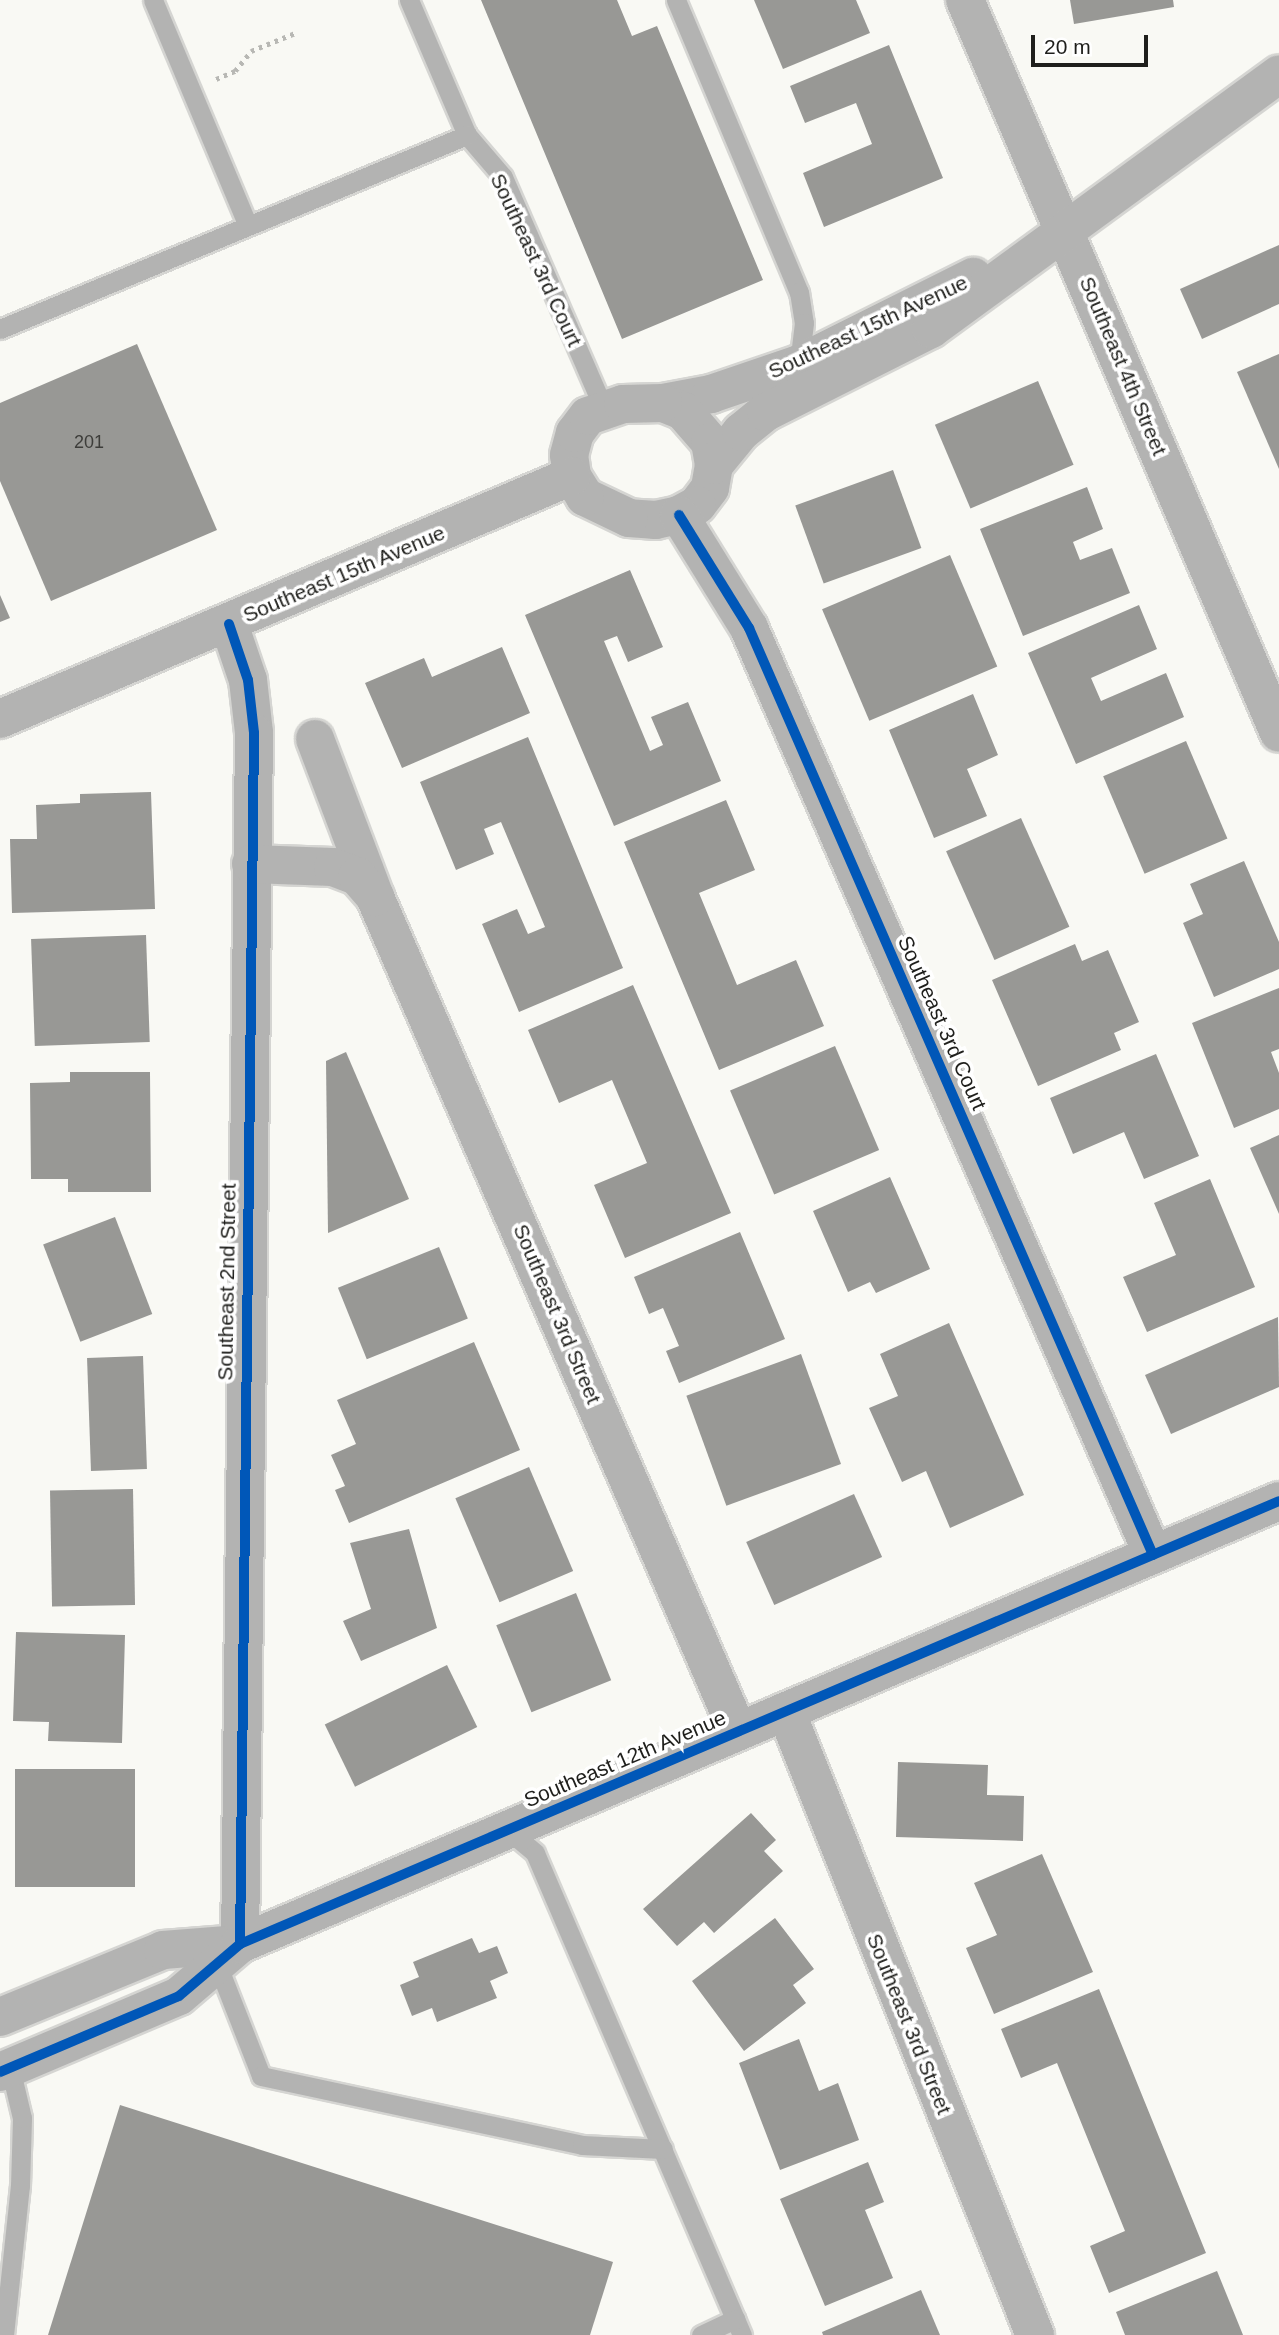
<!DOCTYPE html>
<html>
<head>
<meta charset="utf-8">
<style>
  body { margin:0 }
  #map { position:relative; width:1279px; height:2335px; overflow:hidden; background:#f9f9f4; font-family:Helvetica,sans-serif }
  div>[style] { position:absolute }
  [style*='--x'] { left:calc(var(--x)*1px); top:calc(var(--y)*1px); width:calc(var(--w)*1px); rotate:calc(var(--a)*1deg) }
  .building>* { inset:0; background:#989895; transform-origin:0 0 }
  .path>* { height:4.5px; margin-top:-2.25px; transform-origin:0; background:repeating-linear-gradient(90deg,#b8b8b4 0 3.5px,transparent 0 8.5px) }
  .roads { filter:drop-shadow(2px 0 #d5d5d2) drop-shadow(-2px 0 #d5d5d2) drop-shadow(0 2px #d5d5d2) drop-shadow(0 -2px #d5d5d2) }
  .service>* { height:19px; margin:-9.5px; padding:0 9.5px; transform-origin:9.5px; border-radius:9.5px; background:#b3b3b2 }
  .minor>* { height:38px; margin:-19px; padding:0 19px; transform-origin:19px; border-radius:19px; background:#b3b3b2 }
  .tertiary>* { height:38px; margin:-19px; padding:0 19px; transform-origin:19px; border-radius:19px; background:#b3b3b2 }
  .cycleway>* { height:10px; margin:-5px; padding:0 5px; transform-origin:5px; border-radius:5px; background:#0057b8 }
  span { translate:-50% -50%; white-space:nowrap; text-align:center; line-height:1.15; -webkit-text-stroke:7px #fff; paint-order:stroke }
  .number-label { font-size:18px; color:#3d3d3a }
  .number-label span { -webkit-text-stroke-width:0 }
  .street-label { font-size:21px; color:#1f1f1c }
  .scale { position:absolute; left:1031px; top:35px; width:117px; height:32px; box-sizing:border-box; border:4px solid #1f1f1c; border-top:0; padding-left:9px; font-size:21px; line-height:24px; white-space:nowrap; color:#1f1f1c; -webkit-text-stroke:5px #fff; paint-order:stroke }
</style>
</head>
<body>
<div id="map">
  <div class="building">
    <i style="clip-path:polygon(481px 0,617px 0,632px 36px,657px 26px,763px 280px,622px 339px)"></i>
    <i style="clip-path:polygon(754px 0,856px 0,870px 33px,783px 69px)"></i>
    <i style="clip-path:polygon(1070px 0,1173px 0,1174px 7px,1074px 24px)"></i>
    <i style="clip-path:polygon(889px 45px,943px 178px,824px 227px,803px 173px,872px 144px,856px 103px,805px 123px,790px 86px)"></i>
    <i style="clip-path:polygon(1279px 245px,1279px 304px,1202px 339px,1180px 289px)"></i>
    <i style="clip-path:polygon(137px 344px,217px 530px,51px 601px,0 481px,0 403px)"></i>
    <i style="clip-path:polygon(1279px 354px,1279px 469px,1237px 372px)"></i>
    <i style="left:1038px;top:381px;width:91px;height:112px;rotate:67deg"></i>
    <i style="left:893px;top:470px;width:83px;height:104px;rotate:70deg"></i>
    <i style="clip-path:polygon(1087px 487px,1103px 529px,1073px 542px,1080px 560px,1112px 548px,1130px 593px,1023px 636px,980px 529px)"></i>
    <i style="left:950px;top:555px;width:121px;height:139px;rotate:67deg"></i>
    <i style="clip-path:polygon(630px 570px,663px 647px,628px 662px,617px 636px,604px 641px,650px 751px,663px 745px,651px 717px,688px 702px,721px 781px,614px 826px,525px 615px)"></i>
    <i style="clip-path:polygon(0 595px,10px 618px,0 622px)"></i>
    <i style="clip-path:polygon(1139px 605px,1157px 649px,1091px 678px,1101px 701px,1166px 673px,1184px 717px,1076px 764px,1028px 653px)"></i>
    <i style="clip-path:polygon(502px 647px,530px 713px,402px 768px,365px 683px,424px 658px,432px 677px)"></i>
    <i style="clip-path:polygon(973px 694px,998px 755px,967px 769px,987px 816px,934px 838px,889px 730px)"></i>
    <i style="clip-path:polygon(528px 737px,623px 968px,519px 1012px,482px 924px,517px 909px,528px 934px,545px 927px,501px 822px,484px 829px,494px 854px,456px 870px,420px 782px)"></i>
    <i style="left:1186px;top:741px;width:106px;height:90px;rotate:67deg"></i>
    <i style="clip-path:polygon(151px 792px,155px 909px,12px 913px,10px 839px,37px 839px,36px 805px,80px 803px,80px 794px)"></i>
    <i style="clip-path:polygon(726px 800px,755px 870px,699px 893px,737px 985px,796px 960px,824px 1026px,719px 1070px,624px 842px)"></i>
    <i style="left:1021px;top:818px;width:119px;height:82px;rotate:66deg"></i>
    <i style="clip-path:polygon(1244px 861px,1279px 942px,1279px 969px,1214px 997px,1183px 923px,1203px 914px,1190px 884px)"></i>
    <i style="left:146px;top:935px;width:107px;height:115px;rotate:88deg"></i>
    <i style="clip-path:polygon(1075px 944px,1082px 961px,1108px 950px,1139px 1022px,1114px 1033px,1121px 1050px,1038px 1086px,992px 980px)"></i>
    <i style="clip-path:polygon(633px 985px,731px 1213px,625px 1258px,594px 1185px,647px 1163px,612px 1080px,559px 1103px,528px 1030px)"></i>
    <i style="clip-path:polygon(1279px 988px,1279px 1049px,1271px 1052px,1279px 1073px,1279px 1109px,1234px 1128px,1192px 1023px)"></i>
    <i style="left:835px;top:1046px;width:113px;height:114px;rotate:67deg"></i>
    <i style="clip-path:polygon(346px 1052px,409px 1199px,328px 1233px,326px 1061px)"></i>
    <i style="clip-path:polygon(1156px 1054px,1199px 1156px,1144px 1179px,1124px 1132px,1073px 1154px,1050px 1098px)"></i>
    <i style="clip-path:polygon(70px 1072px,150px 1072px,151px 1192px,68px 1192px,68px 1179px,31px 1179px,30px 1083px,70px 1082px)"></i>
    <i style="clip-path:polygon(1279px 1135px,1279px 1214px,1250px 1148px)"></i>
    <i style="clip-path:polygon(890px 1177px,930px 1269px,876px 1293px,870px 1282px,848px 1292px,813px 1211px)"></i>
    <i style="clip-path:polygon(1210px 1179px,1255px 1287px,1147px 1332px,1123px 1277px,1176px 1255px,1154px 1203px)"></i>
    <i style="left:115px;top:1217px;width:104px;height:77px;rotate:69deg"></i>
    <i style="clip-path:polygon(740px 1232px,785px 1339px,679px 1383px,666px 1351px,679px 1346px,663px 1308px,649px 1314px,634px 1277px)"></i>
    <i style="left:439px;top:1247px;width:77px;height:109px;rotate:68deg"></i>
    <i style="clip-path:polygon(1278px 1317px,1279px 1387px,1171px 1434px,1145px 1375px)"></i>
    <i style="clip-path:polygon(949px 1323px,1024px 1495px,950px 1528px,926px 1471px,902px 1482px,869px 1408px,898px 1396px,880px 1354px)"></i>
    <i style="clip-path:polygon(474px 1342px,520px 1450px,349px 1523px,335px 1490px,345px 1486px,331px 1455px,356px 1444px,337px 1400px)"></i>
    <i style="left:801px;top:1354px;width:117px;height:122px;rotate:70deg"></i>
    <i style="left:143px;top:1356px;width:113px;height:56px;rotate:88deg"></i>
    <i style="left:529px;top:1467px;width:113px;height:80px;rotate:67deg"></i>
    <i style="left:133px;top:1489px;width:116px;height:83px;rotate:89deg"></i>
    <i style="left:854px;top:1494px;width:69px;height:118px;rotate:66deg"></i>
    <i style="clip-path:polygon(409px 1529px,437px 1628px,361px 1661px,343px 1621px,371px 1609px,350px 1543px)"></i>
    <i style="left:576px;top:1593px;width:94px;height:86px;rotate:68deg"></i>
    <i style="clip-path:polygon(16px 1632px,125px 1635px,122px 1743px,48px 1741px,49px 1722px,13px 1721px)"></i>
    <i style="left:447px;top:1665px;width:69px;height:136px;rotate:64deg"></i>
    <i style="clip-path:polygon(898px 1762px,988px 1765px,987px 1795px,1024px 1796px,1023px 1841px,896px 1837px)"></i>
    <i style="left:15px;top:1769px;width:120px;height:118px"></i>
    <i style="clip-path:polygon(751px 1813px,776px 1840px,764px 1851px,783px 1871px,714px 1933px,704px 1922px,677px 1946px,643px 1909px)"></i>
    <i style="clip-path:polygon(1042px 1854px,1093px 1972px,994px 2014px,966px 1948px,997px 1935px,974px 1883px)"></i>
    <i style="clip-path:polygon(775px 1918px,814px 1969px,793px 1985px,806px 2003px,744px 2051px,692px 1981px)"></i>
    <i style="clip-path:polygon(472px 1938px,479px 1953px,497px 1946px,508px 1973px,490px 1981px,497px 1998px,437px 2022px,432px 2008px,412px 2016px,400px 1985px,419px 1977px,413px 1962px)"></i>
    <i style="clip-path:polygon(1099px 1989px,1206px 2253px,1109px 2293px,1090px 2246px,1125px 2231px,1057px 2063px,1021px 2078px,1001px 2029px)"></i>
    <i style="clip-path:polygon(799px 2039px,819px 2091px,838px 2083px,859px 2140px,780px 2170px,739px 2063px)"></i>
    <i style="clip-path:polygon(120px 2105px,613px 2262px,590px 2335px,48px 2335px)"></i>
    <i style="clip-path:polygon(868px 2162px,884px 2202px,865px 2210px,893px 2278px,825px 2306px,780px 2199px)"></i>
    <i style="clip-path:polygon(1217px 2271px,1243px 2335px,1125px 2335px,1116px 2312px)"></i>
    <i style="clip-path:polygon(921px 2290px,940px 2335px,823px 2335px,822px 2332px)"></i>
  </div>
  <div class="path">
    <i style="--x:216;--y:79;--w:21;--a:-23"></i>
    <i style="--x:235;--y:71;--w:26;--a:-51"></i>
    <i style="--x:251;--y:51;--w:48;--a:-22.2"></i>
  </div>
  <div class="roads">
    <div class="service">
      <i style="--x:153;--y:0;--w:243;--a:67.2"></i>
      <i style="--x:409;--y:0;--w:147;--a:66.8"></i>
      <i style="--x:467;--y:135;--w:55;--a:49.4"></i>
      <i style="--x:503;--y:177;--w:253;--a:66.5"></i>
      <i style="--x:676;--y:0;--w:317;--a:67.2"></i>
      <i style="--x:799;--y:292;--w:31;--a:81"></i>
      <i style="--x:804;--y:323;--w:41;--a:97"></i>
      <i style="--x:0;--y:329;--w:506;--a:-22.56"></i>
      <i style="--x:508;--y:1830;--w:35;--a:40"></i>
      <i style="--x:535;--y:1853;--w:525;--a:66.76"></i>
      <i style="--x:216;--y:1961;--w:123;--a:68.6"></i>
      <i style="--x:261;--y:2076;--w:328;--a:12.1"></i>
      <i style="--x:582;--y:2145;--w:81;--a:2.8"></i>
      <i style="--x:4;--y:2335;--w:150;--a:-83.9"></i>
      <i style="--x:20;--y:2186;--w:68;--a:-88.3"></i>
      <i style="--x:22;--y:2118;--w:57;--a:-103.3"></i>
      <i style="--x:701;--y:2335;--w:38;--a:-25"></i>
    </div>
    <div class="minor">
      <i style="--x:965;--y:0;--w:797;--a:66.81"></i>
      <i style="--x:663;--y:403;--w:49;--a:-10.6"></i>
      <i style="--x:711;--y:394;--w:93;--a:-18.8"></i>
      <i style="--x:799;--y:364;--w:195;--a:-26.6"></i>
      <i style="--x:663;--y:403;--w:22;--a:22"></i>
      <i style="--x:683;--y:411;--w:41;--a:48.9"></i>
      <i style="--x:710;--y:442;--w:23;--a:80"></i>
      <i style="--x:714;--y:465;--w:23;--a:100"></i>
      <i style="--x:710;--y:488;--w:21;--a:127"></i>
      <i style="--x:697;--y:505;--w:21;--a:151"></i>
      <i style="--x:679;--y:515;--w:24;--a:168"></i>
      <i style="--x:656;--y:520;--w:27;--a:-176"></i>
      <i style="--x:629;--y:518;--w:49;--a:-154.5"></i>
      <i style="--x:585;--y:497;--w:25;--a:-122"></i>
      <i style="--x:572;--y:476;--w:21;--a:-98"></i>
      <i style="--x:569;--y:455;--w:23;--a:-75"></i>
      <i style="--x:575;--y:433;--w:21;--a:-53"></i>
      <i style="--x:588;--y:416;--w:37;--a:-19"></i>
      <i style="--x:623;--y:404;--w:40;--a:-1.4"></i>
      <i style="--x:714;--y:465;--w:43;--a:-50.7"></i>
      <i style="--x:741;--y:432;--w:32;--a:-39"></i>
      <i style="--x:766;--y:412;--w:185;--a:-26.7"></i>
      <i style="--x:931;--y:329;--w:431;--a:-36.2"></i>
      <i style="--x:679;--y:515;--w:133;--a:58.2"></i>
      <i style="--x:749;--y:628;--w:1011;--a:66.45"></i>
      <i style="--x:229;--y:624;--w:59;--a:71.3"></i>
      <i style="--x:248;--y:680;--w:53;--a:83.5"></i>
      <i style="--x:254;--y:733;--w:1211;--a:90.66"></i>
      <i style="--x:0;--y:719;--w:621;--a:-23.02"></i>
      <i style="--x:315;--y:739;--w:169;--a:69.2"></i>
      <i style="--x:375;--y:897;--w:910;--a:66.5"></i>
      <i style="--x:251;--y:864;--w:82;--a:2.1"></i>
      <i style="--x:333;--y:867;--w:26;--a:21"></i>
      <i style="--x:357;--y:876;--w:28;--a:49"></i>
      <i style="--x:786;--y:1711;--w:672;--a:68.25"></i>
    </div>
    <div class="tertiary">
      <i style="--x:0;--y:2017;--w:176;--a:-22.3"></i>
      <i style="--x:163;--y:1950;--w:77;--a:-4.5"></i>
      <i style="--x:0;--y:2072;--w:194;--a:-23"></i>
      <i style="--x:179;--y:1996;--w:80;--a:-40.4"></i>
      <i style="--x:240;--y:1944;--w:1129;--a:-23.09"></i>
    </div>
  </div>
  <div class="cycleway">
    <i style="--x:679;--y:515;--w:133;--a:58.2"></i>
    <i style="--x:749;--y:628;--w:1011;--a:66.45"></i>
    <i style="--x:229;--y:624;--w:59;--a:71.3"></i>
    <i style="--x:248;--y:680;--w:53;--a:83.5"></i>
    <i style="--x:254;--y:733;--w:1211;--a:90.66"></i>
    <i style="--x:0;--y:2072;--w:194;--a:-23"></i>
    <i style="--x:179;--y:1996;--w:80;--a:-40.4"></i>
    <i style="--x:240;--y:1944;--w:1129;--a:-23.09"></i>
  </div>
  <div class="number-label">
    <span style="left:89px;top:442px">201</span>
  </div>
  <div class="street-label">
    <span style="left:536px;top:260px;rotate:65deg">Southeast 3rd Court</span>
    <span style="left:868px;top:327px;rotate:-25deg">Southeast 15th Avenue</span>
    <span style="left:1123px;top:366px;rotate:67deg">Southeast 4th Street</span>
    <span style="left:344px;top:574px;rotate:-23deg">Southeast 15th Avenue</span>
    <span style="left:942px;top:1023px;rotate:66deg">Southeast 3rd Court</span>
    <span style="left:227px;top:1282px;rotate:-89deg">Southeast 2nd Street</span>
    <span style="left:557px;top:1314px;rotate:67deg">Southeast 3rd Street</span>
    <span style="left:625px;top:1759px;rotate:-23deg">Southeast 12th Avenue</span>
    <span style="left:909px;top:2024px;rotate:68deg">Southeast 3rd Street</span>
  </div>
  <div class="scale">20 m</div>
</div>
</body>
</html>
